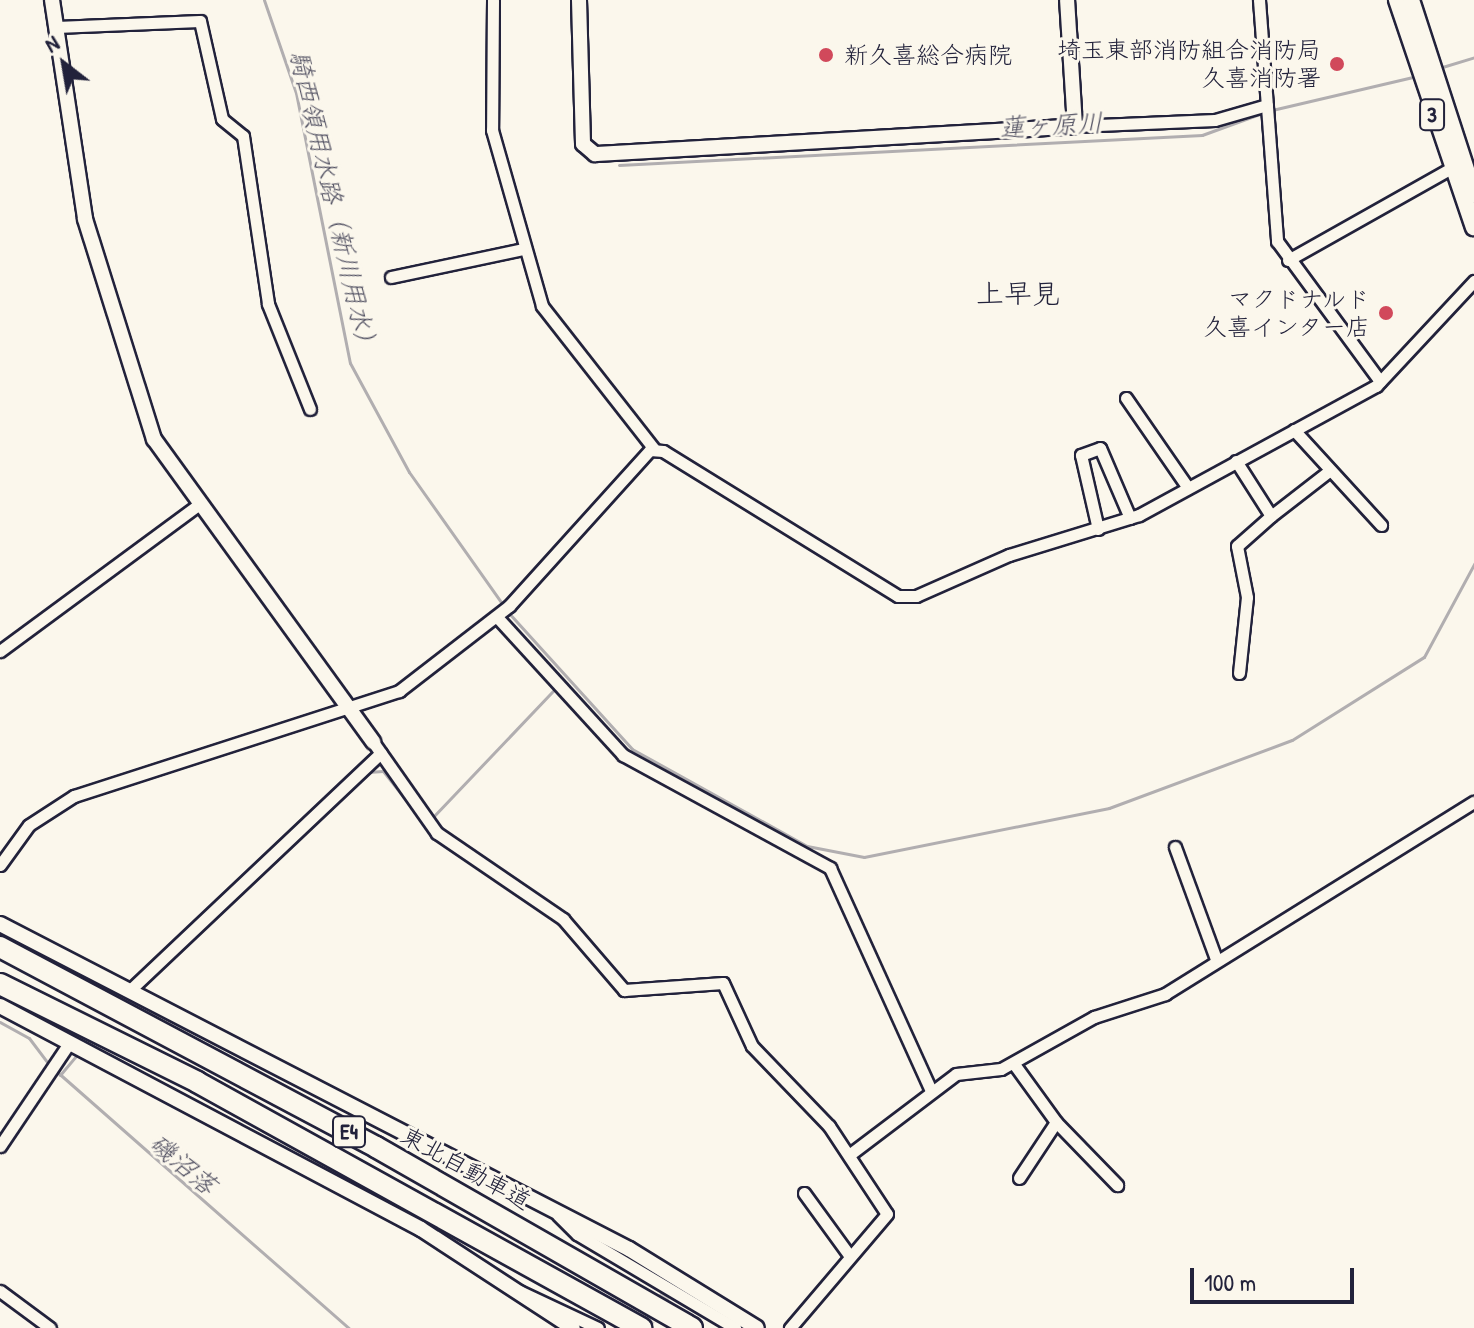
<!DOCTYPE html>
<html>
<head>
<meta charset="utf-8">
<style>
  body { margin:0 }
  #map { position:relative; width:1474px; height:1328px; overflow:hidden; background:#fbf7ec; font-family:"Patrick Hand","Klee One",sans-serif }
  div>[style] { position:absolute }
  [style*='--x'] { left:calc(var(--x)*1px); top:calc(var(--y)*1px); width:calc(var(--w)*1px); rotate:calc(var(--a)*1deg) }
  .stream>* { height:3px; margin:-1.5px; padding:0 1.5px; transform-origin:1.5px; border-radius:1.5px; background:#b1aeb0 }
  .minor-tunnel>* { height:11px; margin-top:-5.5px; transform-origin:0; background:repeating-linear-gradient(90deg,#d0ccc9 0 11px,transparent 0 16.5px) }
  .roads { filter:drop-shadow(2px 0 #22223b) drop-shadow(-2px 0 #22223b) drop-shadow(0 2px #22223b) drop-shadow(0 -2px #22223b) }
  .minor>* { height:11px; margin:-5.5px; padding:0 5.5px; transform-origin:5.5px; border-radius:5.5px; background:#fbf7ec }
  .tertiary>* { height:14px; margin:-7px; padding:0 7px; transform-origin:7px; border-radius:7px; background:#fbf7ec }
  .primary>* { height:16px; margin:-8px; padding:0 8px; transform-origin:8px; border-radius:8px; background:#fbf7ec }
  .motorway>* { height:20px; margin:-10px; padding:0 10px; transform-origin:10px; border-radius:10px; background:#fbf7ec }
  .dots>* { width:22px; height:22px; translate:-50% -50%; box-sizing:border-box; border:4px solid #fbf7ec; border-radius:50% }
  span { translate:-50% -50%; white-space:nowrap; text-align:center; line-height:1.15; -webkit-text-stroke:6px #fbf7ec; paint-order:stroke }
  .shield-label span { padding:2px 6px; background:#fbf7ec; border:2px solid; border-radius:6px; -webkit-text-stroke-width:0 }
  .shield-label { font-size:22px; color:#22223b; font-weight:700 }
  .poi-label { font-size:24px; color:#22223b }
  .right { translate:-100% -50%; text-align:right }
  .left { translate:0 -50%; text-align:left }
  .street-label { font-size:24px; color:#22223b }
  .water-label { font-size:26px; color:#545364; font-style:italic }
  .quarter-label { font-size:28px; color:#22223b }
  .north { position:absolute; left:24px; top:24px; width:80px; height:80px; -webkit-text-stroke:6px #fbf7ec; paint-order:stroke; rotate:329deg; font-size:22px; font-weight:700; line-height:32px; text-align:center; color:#22223b }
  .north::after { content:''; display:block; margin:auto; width:28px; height:36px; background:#22223b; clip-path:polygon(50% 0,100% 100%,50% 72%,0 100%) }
  .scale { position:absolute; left:1190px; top:1268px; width:164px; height:36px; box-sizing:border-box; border:4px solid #22223b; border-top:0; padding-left:10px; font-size:24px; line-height:28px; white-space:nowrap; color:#22223b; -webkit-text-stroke:6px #fbf7ec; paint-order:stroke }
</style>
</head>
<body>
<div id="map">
  <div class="stream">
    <i style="--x:264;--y:0;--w:98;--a:71"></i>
    <i style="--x:296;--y:93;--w:275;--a:78.7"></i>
    <i style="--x:350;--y:363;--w:124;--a:61.6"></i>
    <i style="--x:409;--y:472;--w:163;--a:54.7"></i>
    <i style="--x:1439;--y:68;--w:37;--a:-17"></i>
    <i style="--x:1272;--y:110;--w:149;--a:-13.2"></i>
    <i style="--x:619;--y:165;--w:584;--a:-2.95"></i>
    <i style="--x:1202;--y:135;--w:67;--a:-20.1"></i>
    <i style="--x:507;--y:611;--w:186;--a:47.8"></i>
    <i style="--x:632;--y:749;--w:200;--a:29"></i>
    <i style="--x:807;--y:846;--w:58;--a:10.9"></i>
    <i style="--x:864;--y:857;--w:250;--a:-11.3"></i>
    <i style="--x:1109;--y:808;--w:195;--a:-20.4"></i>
    <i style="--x:1292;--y:740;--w:156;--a:-32.2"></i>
    <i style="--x:1424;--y:657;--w:106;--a:-61.7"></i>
    <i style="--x:368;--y:772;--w:15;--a:-4"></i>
    <i style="--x:383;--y:771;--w:68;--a:51.6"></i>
    <i style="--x:432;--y:818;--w:177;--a:-46.4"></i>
    <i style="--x:0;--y:1022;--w:33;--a:29"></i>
    <i style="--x:29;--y:1038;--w:34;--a:53"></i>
    <i style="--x:55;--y:1070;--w:391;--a:41.3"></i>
    <i style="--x:60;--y:1075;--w:25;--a:-50"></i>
  </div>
  <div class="minor-tunnel">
    <i style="--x:644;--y:1328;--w:46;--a:-57.3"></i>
  </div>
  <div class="roads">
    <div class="minor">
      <i style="--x:493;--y:0;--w:130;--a:90.4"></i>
      <i style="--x:492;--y:130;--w:183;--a:74.1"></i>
      <i style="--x:542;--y:306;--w:182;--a:51.9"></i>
      <i style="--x:1259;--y:0;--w:242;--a:85.7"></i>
      <i style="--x:1277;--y:241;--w:174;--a:53.7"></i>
      <i style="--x:56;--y:27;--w:144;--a:-2.4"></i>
      <i style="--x:200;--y:21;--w:100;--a:77.3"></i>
      <i style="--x:222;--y:119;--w:27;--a:39"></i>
      <i style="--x:243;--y:136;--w:170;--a:81.5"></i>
      <i style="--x:268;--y:304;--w:113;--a:68.2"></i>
      <i style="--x:1075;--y:126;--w:140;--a:-2.5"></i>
      <i style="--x:1215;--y:120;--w:54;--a:-16.1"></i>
      <i style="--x:1288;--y:260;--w:187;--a:-29.4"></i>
      <i style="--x:391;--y:277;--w:135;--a:-12"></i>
      <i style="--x:1126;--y:398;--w:109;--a:55.4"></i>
      <i style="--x:1294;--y:430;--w:129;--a:47.5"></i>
      <i style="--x:1236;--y:461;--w:65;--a:57.5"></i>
      <i style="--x:1271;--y:516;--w:73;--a:-37.8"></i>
      <i style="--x:1098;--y:529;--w:76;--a:-102.9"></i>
      <i style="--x:1081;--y:455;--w:20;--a:-20"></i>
      <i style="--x:1100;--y:448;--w:76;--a:66.8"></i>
      <i style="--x:497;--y:617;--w:187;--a:47.6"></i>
      <i style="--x:623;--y:755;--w:236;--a:28.6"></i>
      <i style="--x:830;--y:868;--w:245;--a:65.6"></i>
      <i style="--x:0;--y:651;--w:245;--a:-36.4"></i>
      <i style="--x:1239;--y:673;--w:76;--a:-84"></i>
      <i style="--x:1247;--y:597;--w:52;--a:-101.1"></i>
      <i style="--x:1237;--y:546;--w:45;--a:-41.4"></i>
      <i style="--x:373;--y:742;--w:111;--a:54.9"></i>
      <i style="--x:437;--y:833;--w:153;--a:34.3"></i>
      <i style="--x:563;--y:919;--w:94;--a:49.3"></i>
      <i style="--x:624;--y:990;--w:99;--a:-4"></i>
      <i style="--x:723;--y:983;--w:69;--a:65.3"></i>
      <i style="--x:752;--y:1046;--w:111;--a:46.1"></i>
      <i style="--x:829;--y:1126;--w:105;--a:56.6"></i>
      <i style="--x:887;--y:1214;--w:150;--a:130.4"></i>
      <i style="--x:1175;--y:847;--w:119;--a:69.9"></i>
      <i style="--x:0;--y:865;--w:49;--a:-54.1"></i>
      <i style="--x:29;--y:825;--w:54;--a:-32.8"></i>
      <i style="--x:74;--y:796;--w:342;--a:-17.9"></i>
      <i style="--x:399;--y:691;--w:139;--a:-37.7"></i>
      <i style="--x:509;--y:606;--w:210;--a:-47.9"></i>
      <i style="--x:650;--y:450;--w:13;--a:4"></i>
      <i style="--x:663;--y:451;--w:276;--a:31.7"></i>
      <i style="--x:898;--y:596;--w:18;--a:0"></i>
      <i style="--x:916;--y:596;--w:102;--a:-23.8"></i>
      <i style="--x:1009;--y:555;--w:136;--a:-17.1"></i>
      <i style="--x:1139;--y:515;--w:270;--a:-28.6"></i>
      <i style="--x:1376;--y:386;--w:144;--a:-47"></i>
      <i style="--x:130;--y:990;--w:345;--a:-43.4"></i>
      <i style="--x:1014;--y:1064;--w:72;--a:54.1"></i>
      <i style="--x:1056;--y:1122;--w:67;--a:123.5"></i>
      <i style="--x:1056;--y:1122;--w:88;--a:45.9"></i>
      <i style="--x:0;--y:1146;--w:125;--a:-56.1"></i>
      <i style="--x:849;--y:1155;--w:134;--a:-37.1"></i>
      <i style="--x:956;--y:1074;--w:45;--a:-6.3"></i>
      <i style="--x:1001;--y:1069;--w:107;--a:-29.2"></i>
      <i style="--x:1094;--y:1017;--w:75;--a:-17.9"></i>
      <i style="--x:1165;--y:994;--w:364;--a:-31.9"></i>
      <i style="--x:804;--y:1193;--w:77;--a:54"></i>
      <i style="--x:558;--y:1215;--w:27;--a:45"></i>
      <i style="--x:577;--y:1234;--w:184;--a:30.7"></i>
      <i style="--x:0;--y:1291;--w:62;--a:36.5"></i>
      <i style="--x:519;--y:1291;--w:87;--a:25.1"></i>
    </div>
    <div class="tertiary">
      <i style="--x:52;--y:0;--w:221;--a:81.4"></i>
      <i style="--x:85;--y:219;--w:231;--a:72.6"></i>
      <i style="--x:154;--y:439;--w:374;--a:54.1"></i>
      <i style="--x:579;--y:0;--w:144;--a:88.4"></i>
      <i style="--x:583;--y:144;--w:16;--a:40"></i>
      <i style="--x:595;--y:154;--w:481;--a:-3.3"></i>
      <i style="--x:1075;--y:126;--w:126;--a:-93.6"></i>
      <i style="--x:0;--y:924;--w:708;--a:27.33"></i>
      <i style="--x:629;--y:1249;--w:150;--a:31.7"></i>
      <i style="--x:0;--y:1006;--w:476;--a:27.9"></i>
      <i style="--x:421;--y:1229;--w:181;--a:33.1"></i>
    </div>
    <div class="primary">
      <i style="--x:1397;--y:0;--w:240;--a:71.3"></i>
      <i style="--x:1411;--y:0;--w:204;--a:72"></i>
    </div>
    <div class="motorway">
      <i style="--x:0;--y:947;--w:426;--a:28"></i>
      <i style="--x:376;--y:1147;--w:364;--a:29.8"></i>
      <i style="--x:0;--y:984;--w:220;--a:26.4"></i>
      <i style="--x:197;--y:1082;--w:508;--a:28.99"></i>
    </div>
  </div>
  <div class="dots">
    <i style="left:826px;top:55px;background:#d1495b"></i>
    <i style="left:1337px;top:64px;background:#d1495b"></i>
    <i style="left:1386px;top:313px;background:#d1495b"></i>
  </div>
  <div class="shield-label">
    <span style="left:1432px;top:115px">3</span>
    <span style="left:349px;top:1132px">E4</span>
  </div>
  <div class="poi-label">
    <span class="right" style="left:1321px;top:64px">埼玉東部消防組合消防局<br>久喜消防署</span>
    <span class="left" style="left:844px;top:55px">新久喜総合病院</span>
    <span class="right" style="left:1370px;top:313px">マクドナルド<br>久喜インター店</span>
  </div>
  <div class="street-label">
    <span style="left:466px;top:1168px;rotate:29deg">東北自動車道</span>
  </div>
  <div class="water-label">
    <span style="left:1051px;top:125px;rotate:-3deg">蓮ヶ原川</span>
    <span style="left:334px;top:203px;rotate:77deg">騎西領用水路（新川用水）</span>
    <span style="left:183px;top:1164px;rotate:40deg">磯沼落</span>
  </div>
  <div class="quarter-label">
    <span style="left:1018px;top:293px">上早見</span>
  </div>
  <div class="north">N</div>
  <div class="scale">100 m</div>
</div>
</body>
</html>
